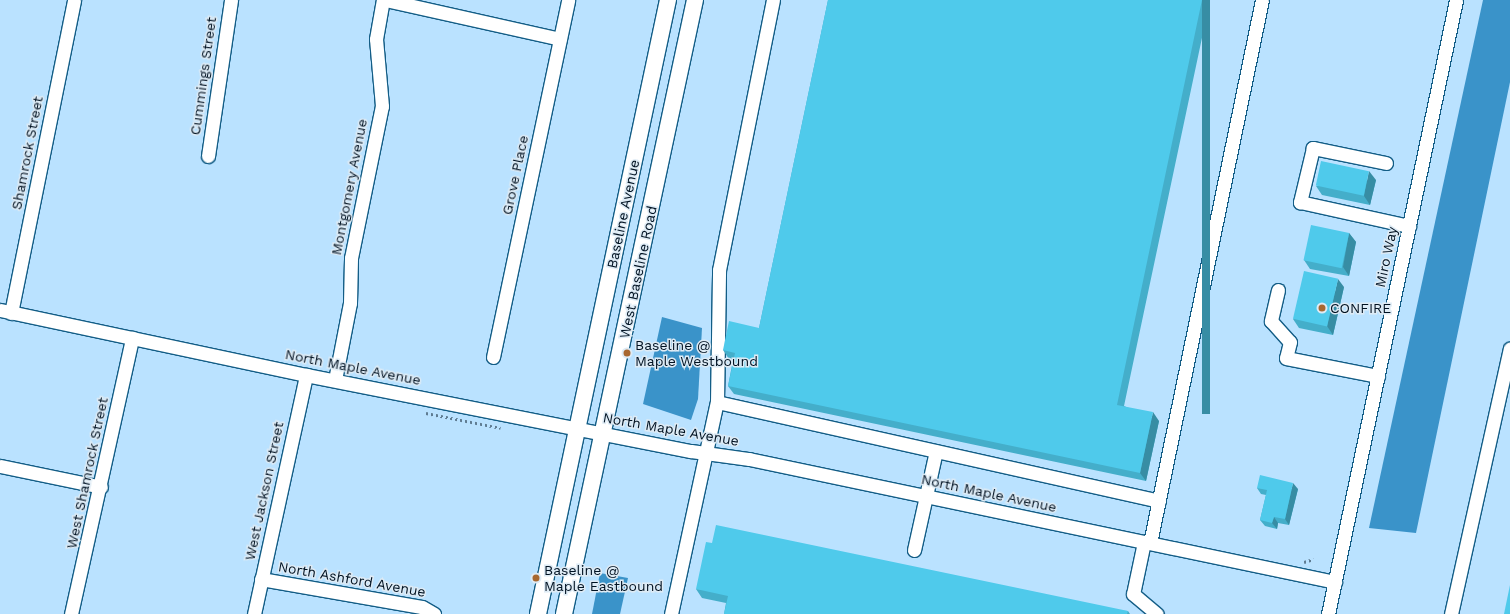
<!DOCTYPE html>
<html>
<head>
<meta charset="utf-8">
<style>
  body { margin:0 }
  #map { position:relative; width:1510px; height:614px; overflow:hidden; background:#bae2ff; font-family:"Work Sans",sans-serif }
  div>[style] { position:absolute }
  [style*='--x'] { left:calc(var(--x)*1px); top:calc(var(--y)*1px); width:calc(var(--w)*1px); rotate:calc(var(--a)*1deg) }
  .water>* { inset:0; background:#3a93c9 }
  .path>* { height:2.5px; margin-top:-1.25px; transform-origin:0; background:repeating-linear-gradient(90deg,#5f7c92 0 2px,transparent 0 5px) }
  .roads { filter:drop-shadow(1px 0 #135d86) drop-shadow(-1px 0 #135d86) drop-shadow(0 1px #135d86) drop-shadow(0 -1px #135d86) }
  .minor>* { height:13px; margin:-6.5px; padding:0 6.5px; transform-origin:6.5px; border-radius:6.5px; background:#fff }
  .major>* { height:16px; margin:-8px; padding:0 8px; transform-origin:8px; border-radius:8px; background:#fff }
  .wall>* { inset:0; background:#44aeca }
  .shaded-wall>* { inset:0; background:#378da4; transform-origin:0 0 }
  .building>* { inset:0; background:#4fcaeb; transform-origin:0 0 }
  .dots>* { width:11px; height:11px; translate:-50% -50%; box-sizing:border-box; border:2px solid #deebf5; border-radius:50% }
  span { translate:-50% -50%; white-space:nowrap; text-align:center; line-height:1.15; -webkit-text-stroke:3px #deebf5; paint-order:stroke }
  .street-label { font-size:14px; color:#001222 }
  .poi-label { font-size:14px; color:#001222 }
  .left { translate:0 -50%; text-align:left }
</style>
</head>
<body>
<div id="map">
  <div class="water">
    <i style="clip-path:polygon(1483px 0,1510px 0,1510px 82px,1416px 533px,1369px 528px)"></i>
    <i style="clip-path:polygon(662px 317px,702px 328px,698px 399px,691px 420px,643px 404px)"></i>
    <i style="clip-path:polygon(600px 573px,628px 578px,620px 614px,592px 614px)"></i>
  </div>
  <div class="path">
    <i style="--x:426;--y:413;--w:76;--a:11.3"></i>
    <i style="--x:1304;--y:562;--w:10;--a:-17"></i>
  </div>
  <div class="roads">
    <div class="minor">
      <i style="--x:386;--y:0;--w:178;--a:12.6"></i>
      <i style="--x:208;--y:156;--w:158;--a:-81.6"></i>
      <i style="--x:1386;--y:163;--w:75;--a:-168.4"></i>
      <i style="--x:1313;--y:148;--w:56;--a:103.5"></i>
      <i style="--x:1300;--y:202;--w:112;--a:12.4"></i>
      <i style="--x:1278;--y:290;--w:32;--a:103"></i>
      <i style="--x:1271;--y:321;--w:28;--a:48"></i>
      <i style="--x:1290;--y:342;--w:16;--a:104"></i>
      <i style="--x:1286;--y:358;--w:94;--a:11.1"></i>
      <i style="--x:0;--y:310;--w:313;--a:12"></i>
      <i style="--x:306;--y:375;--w:392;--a:11.2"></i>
      <i style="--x:691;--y:451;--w:59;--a:7.9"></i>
      <i style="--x:749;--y:459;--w:599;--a:11.85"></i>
      <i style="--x:11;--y:313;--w:319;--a:-78.6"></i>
      <i style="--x:493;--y:357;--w:365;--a:-78.1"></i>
      <i style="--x:335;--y:380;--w:78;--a:-79"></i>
      <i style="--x:350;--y:303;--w:45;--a:-88.7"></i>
      <i style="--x:351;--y:258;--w:155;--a:-78.5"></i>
      <i style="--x:382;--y:106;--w:67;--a:-95.1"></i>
      <i style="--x:376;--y:39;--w:40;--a:-80"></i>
      <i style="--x:717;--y:402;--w:453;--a:12.6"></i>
      <i style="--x:0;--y:466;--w:103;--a:11.7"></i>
      <i style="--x:1144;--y:542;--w:53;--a:101.9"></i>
      <i style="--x:1133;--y:594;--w:31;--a:40"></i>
      <i style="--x:1150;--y:543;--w:554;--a:-78.35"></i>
      <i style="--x:914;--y:550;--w:101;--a:-77.5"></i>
      <i style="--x:261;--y:579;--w:163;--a:9.9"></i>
      <i style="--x:422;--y:607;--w:14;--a:30"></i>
      <i style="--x:71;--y:614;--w:283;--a:-77.5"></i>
      <i style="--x:254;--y:614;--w:245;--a:-77.7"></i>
      <i style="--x:671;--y:614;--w:217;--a:-77.8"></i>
      <i style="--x:717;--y:402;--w:132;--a:-89.1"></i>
      <i style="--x:719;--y:270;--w:275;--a:-78.7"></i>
      <i style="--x:1328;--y:614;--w:627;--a:-78.22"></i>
      <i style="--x:1451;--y:614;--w:272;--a:-77.5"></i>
    </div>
    <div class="major">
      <i style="--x:538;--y:614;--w:628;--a:-78.05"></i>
      <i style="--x:564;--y:614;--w:628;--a:-77.96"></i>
    </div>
  </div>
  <div class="wall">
    <i style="clip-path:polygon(828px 0,1210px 0,1124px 406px,1159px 421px,1146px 481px,734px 394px,728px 386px,733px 360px,729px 359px,723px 350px,759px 328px)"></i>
    <i style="clip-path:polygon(1376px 180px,1370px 205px,1322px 195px,1316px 186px)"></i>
    <i style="clip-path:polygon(1349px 233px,1356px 242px,1349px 276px,1310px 269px,1304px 260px)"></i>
    <i style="clip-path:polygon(1344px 287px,1333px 335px,1299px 328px,1293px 319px)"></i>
    <i style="clip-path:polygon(1257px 488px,1298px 489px,1289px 525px,1278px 523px,1277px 529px,1265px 526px,1260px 520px,1266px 495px,1261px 494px)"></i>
    <i style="clip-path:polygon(696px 589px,1128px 611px,1130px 614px,724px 614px,726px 603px,702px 598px)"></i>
  </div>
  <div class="shaded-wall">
    <i style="left:1202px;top:0;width:8px;height:414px"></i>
    <i style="clip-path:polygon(1369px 171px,1376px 180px,1370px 205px,1364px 196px)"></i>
    <i style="clip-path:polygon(1349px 233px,1356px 242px,1349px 276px,1343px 267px)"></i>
    <i style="clip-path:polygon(1338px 279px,1344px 287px,1333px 335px,1327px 326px)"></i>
    <i style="clip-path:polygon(1153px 412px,1159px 421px,1146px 481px,1140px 473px)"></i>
    <i style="clip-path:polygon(1293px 483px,1298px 489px,1289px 525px,1285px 519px)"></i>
    <i style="clip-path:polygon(1274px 517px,1278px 523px,1277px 529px,1272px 523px)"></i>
  </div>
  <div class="building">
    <i style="clip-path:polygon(828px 0,1202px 0,1117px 405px,1153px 412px,1140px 473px,728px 386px,735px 353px,723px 350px,729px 321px,759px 328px)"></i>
    <i style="left:1321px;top:161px;width:49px;height:25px;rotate:12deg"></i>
    <i style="left:1311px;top:225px;width:39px;height:36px;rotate:12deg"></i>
    <i style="left:1304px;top:271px;width:35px;height:49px;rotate:13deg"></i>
    <i style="clip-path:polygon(1260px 475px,1293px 483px,1285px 519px,1274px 517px,1272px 523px,1260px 520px,1267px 490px,1257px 488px)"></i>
    <i style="clip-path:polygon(716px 525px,1128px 611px,1127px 614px,724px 614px,728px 596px,696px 589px,706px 542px,712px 543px)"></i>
    <i style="clip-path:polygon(1510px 585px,1510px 614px,1504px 614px)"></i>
  </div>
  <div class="dots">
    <i style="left:1322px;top:308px;background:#a86830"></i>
    <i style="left:627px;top:353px;background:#a86830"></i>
    <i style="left:536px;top:578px;background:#a86830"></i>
  </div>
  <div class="street-label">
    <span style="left:203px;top:76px;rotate:-82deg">Cummings Street</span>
    <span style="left:27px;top:153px;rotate:-79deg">Shamrock Street</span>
    <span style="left:515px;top:175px;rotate:-78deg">Grove Place</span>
    <span style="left:349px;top:187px;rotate:-79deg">Montgomery Avenue</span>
    <span style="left:623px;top:214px;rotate:-78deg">Baseline Avenue</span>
    <span style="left:1386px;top:257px;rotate:-78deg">Miro Way</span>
    <span style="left:638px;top:272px;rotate:-78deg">West Baseline Road</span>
    <span style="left:353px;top:367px;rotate:11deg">North Maple Avenue</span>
    <span style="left:671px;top:429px;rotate:10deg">North Maple Avenue</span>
    <span style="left:87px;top:473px;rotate:-78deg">West Shamrock Street</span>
    <span style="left:264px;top:491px;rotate:-78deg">West Jackson Street</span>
    <span style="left:989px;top:493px;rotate:12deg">North Maple Avenue</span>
    <span style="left:352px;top:579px;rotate:10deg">North Ashford Avenue</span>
  </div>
  <div class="poi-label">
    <span class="left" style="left:1330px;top:308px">CONFIRE</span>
    <span class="left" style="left:635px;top:353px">Baseline @<br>Maple Westbound</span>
    <span class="left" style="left:544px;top:578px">Baseline @<br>Maple Eastbound</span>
  </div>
</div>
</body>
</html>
